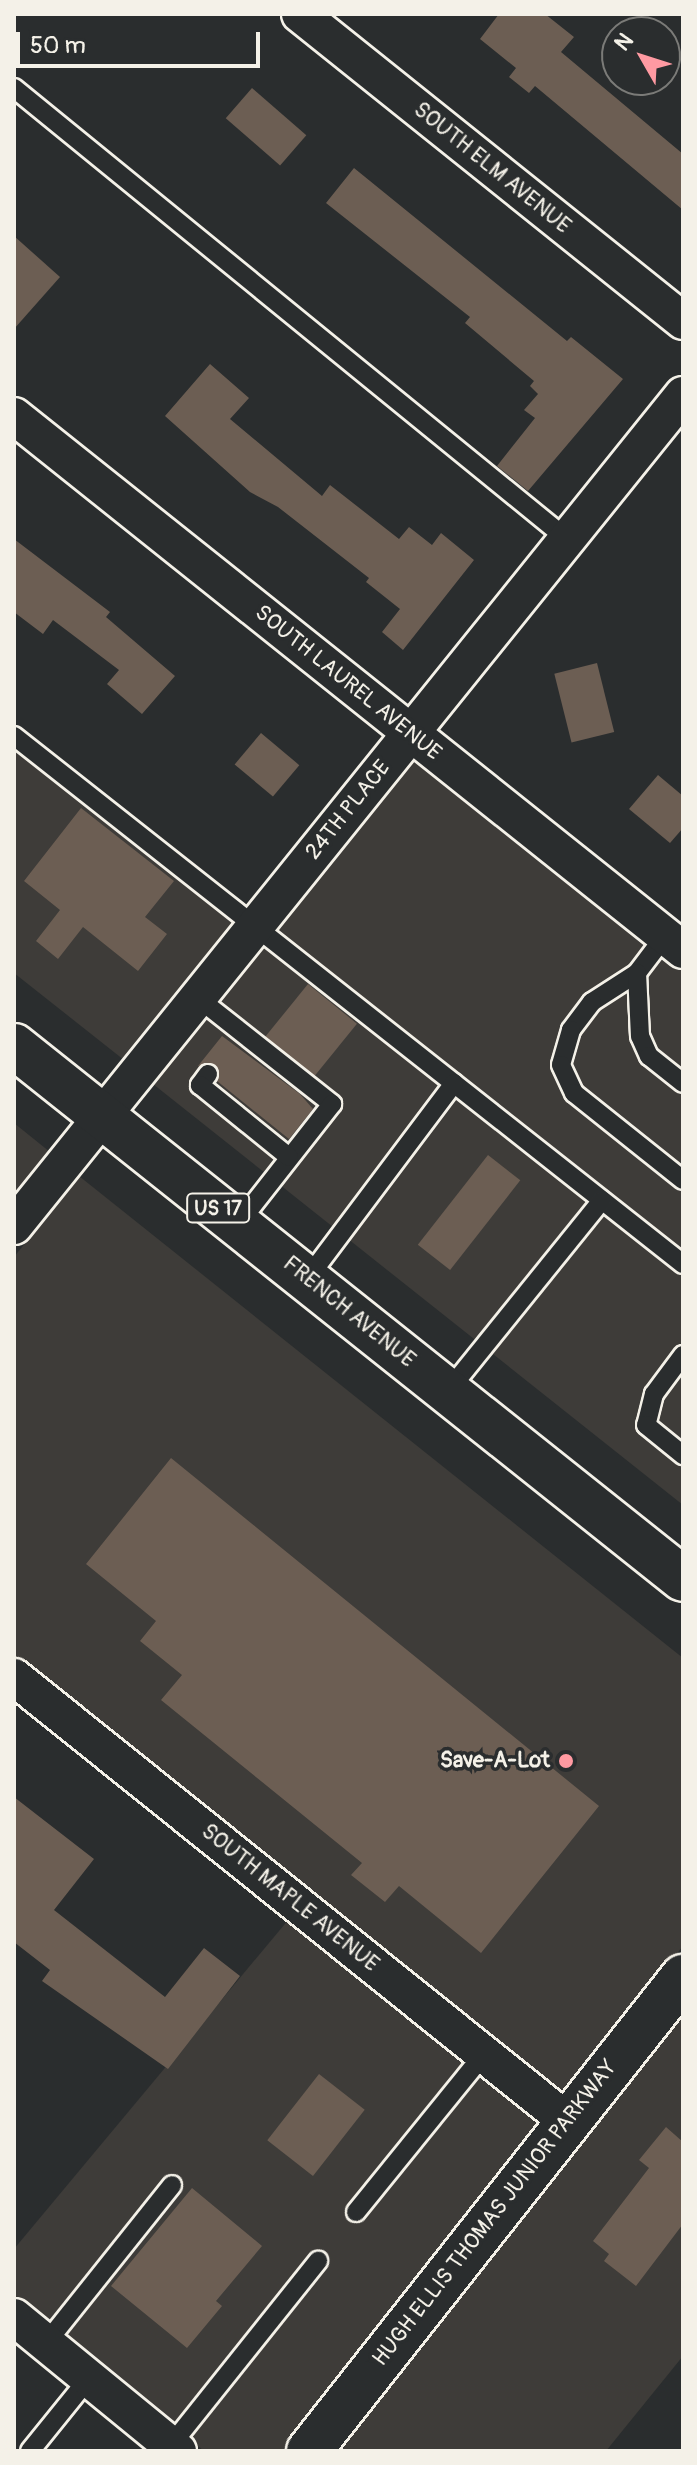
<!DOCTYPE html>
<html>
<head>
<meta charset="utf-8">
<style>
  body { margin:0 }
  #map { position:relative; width:697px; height:2465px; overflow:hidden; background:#2a2d2e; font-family:Pangolin,sans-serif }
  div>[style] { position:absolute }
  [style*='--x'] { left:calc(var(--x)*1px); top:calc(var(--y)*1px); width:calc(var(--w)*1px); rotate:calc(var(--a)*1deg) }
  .built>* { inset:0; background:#3e3c39 }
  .building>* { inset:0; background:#6c5e53; transform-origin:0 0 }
  .roads { filter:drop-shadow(2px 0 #f4f1e8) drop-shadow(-2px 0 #f4f1e8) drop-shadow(0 2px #f4f1e8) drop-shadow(0 -2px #f4f1e8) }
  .lane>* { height:18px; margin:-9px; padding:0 9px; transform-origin:9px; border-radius:9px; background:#2a2d2e }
  .street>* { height:36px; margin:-18px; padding:0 18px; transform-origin:18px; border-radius:18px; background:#2a2d2e }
  .secondary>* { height:44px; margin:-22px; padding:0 22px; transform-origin:22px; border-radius:22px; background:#2a2d2e }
  .primary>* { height:44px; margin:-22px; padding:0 22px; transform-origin:22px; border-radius:22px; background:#2a2d2e }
  .dots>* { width:22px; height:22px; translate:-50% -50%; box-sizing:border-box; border:4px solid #2a2d2e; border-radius:50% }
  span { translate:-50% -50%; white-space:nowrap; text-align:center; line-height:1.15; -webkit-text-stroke:7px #2a2d2e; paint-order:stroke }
  .shield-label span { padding:2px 6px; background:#2a2d2e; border:2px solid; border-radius:6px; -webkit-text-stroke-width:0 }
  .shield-label { font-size:20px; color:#f4f1e8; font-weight:700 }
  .street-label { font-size:22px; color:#f4f1e8 }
  .poi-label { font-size:22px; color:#f4f1e8; font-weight:700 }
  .right { translate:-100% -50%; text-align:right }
  .frame { position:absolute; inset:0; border:16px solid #f4f1e8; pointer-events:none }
  .north { position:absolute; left:601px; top:16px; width:80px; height:80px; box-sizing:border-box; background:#2a2d2e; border:2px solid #7b7b78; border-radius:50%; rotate:309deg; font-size:22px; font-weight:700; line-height:32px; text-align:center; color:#f4f1e8 }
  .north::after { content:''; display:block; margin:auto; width:28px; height:36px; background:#ff9aa2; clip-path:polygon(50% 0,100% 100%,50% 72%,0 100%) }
  .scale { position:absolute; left:16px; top:32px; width:244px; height:36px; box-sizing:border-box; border:4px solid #f4f1e8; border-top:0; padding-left:10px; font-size:24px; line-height:28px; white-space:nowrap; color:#f4f1e8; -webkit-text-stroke:6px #2a2d2e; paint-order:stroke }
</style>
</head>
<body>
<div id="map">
  <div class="built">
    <i style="clip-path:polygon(14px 729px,244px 910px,124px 1060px,14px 973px)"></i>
    <i style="clip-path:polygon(414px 757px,683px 972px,683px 1505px,153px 1084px)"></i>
    <i style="clip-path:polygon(14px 1123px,50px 1152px,14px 1196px)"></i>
    <i style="clip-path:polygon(79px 1176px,683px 1658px,683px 1946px,562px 2095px,14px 1656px,14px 1257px)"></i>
    <i style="clip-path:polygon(289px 1919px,541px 2122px,285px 2451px,204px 2451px,14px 2295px,14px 2249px)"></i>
    <i style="clip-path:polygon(683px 2006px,683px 2356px,606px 2451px,334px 2451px)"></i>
  </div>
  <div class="building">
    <i style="clip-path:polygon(499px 14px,545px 14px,574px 37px,561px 52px,683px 154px,683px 210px,535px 86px,529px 93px,509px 77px,516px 68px,480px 39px)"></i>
    <i style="left:252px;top:88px;width:72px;height:40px;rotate:41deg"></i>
    <i style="clip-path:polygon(354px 168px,567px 341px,571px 337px,623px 379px,528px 491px,497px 466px,535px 418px,524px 410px,538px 394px,530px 386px,534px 381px,465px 323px,470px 317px,326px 203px)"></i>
    <i style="clip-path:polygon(14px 236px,60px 277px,14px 329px)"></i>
    <i style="clip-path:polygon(210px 364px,249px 398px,230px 419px,322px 496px,330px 485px,399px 539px,409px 527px,432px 545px,441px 533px,474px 560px,403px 650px,382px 632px,400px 609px,366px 582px,369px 578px,278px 507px,250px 492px,165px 416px)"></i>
    <i style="clip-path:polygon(14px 539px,110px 612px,106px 617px,175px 676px,142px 714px,107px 684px,119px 670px,53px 620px,43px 634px,14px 612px)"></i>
    <i style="left:597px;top:663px;width:71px;height:44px;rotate:76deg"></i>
    <i style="left:261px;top:733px;width:50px;height:41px;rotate:40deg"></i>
    <i style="clip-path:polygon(658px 775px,683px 796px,683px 828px,670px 843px,629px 809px)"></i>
    <i style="clip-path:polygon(81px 808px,174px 881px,145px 917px,167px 934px,138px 971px,83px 927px,58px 959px,36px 941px,60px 910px,24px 881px)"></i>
    <i style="left:308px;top:984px;width:63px;height:68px;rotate:39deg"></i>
    <i style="clip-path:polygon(222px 1036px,300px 1094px,313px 1109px,289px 1139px,217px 1081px,216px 1065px,198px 1066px)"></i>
    <i style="left:488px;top:1155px;width:41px;height:114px;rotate:38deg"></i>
    <i style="clip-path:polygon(171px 1458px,599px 1806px,481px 1953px,399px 1886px,385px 1902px,351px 1875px,362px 1863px,161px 1700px,182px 1675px,140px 1641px,156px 1621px,86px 1564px)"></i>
    <i style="clip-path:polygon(14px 1797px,94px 1859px,54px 1910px,165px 1997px,204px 1948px,240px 1976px,168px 2069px,42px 1981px,50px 1970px,14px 1942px)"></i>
    <i style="left:319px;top:2074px;width:58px;height:84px;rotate:38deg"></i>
    <i style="clip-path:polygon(666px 2127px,683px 2142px,683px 2224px,636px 2286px,604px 2261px,609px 2254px,593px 2241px,649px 2168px,639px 2160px)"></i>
    <i style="clip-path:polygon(192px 2188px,262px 2246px,216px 2301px,222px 2306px,187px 2348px,111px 2286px)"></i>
  </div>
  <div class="roads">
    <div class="lane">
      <i style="--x:14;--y:88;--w:714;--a:39.2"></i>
      <i style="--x:14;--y:736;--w:852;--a:38.28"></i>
      <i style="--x:665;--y:936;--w:46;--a:127.1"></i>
      <i style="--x:637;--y:973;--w:54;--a:147.2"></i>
      <i style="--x:592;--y:1002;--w:35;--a:127"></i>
      <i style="--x:571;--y:1030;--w:36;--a:106"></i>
      <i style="--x:561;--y:1065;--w:31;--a:65"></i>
      <i style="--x:574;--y:1093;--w:139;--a:38.6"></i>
      <i style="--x:637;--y:973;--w:63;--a:87.3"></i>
      <i style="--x:640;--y:1036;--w:22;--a:66"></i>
      <i style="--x:649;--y:1056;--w:43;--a:38.5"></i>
      <i style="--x:198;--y:998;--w:171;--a:38.3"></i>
      <i style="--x:332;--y:1104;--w:152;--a:128.1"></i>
      <i style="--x:208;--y:1074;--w:14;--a:126"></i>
      <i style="--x:200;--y:1085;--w:114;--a:39"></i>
      <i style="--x:307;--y:1279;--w:245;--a:-53.1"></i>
      <i style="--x:683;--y:1355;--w:49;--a:126.6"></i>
      <i style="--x:654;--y:1394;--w:32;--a:104"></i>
      <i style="--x:646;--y:1425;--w:48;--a:39"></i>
      <i style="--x:448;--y:1391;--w:245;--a:-51.1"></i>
      <i style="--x:356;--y:2212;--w:203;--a:-51"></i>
      <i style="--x:46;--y:2343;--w:202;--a:-51.4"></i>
      <i style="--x:171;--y:2445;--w:236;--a:-51.4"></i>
      <i style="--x:30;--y:2451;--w:94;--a:-51.1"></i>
    </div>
    <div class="street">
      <i style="--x:300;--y:14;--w:491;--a:38.7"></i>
      <i style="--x:14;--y:416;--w:856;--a:38.6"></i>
      <i style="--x:14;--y:1226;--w:1067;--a:-51.16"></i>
      <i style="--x:14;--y:1677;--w:708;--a:38.75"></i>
      <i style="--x:14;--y:2317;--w:212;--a:39.3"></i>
    </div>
    <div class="secondary">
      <i style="--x:309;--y:2451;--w:604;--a:-51.73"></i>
    </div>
    <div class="primary">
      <i style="--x:14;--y:1046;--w:855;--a:38.54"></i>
    </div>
  </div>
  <div class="dots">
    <i style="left:566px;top:1761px;background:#ff9aa2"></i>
  </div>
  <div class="shield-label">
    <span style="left:218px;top:1208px">US 17</span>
  </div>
  <div class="street-label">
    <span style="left:492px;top:168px;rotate:39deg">SOUTH ELM AVENUE</span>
    <span style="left:348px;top:683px;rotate:39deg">SOUTH LAUREL AVENUE</span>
    <span style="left:348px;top:810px;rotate:-51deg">24TH PLACE</span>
    <span style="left:349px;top:1312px;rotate:39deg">FRENCH AVENUE</span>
    <span style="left:290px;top:1898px;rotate:39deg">SOUTH MAPLE AVENUE</span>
    <span style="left:495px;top:2213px;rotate:-52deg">HUGH ELLIS THOMAS JUNIOR PARKWAY</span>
  </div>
  <div class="poi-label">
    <span class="right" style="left:550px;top:1761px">Save-A-Lot</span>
  </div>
  <div class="frame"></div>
  <div class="north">N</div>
  <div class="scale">50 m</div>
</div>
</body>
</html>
